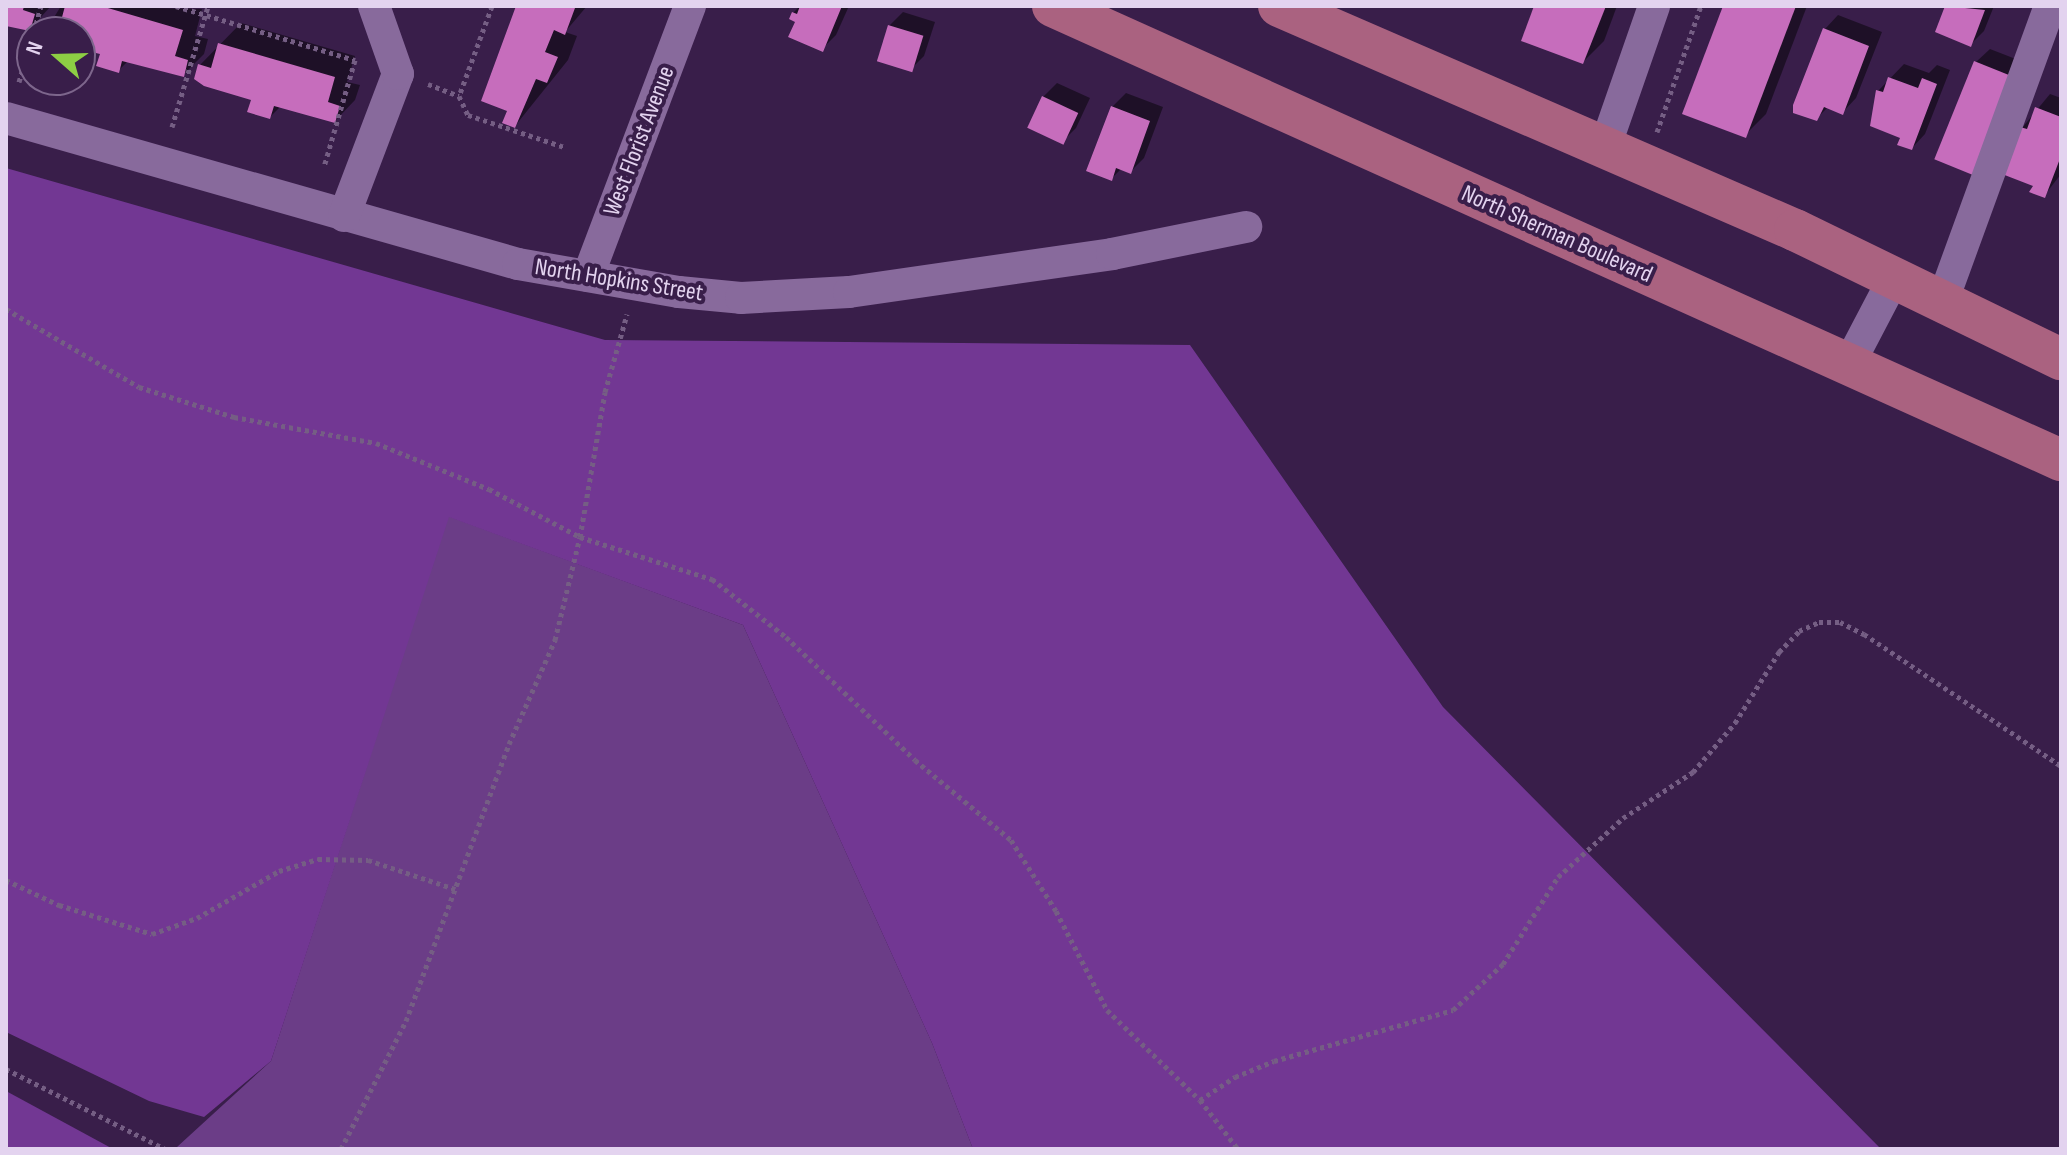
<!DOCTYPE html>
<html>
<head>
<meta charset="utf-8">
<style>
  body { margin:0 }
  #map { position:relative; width:2067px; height:1155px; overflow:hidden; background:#391e4a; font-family:"Sofia Sans Condensed",sans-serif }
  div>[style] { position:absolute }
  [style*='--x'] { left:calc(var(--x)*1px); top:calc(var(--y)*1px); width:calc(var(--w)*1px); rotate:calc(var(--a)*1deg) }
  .green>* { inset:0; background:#6b3d87 }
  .forest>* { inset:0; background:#723793 }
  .shadow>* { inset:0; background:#0007 }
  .building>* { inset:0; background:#c66dbc; transform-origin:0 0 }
  .path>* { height:5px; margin-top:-2.5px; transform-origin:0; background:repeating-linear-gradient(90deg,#755e84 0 4px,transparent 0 8px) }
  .minor>* { height:32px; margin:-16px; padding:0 16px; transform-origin:16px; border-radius:16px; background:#886a9c }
  .major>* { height:42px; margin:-21px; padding:0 21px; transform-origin:21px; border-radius:21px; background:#aa6280 }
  span { translate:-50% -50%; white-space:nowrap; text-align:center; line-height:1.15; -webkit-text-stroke:8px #391e4a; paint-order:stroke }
  .street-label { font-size:24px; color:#e3d3ef }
  .frame { position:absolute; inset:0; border:8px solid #e3d3ef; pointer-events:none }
  .north { position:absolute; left:16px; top:16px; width:80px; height:80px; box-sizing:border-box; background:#391e4a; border:2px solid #7d668c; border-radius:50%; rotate:290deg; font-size:22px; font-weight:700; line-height:32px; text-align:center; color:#e3d3ef }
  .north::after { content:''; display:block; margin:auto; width:28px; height:36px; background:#8dce44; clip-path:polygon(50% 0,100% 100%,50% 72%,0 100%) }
</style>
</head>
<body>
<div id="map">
  <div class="green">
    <i style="clip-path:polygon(448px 516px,743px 625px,932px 1043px,973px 1149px,177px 1147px,271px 1061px)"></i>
  </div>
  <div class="forest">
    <i style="clip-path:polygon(6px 168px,605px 340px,1190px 345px,1443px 707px,1881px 1149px,973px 1149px,932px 1043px,743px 625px,449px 517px,271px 1061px,204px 1117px,149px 1101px,6px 1032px)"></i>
    <i style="clip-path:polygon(6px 1091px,113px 1149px,6px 1149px)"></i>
  </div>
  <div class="shadow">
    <i style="clip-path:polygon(6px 6px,51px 6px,30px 29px,6px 23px)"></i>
    <i style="clip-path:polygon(61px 6px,202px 9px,195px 36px,208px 39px,204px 54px,183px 75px,129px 60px,118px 71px,102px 53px,80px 46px,80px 32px,45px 32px)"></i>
    <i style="clip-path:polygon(518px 6px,587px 6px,565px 32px,577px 36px,568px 60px,515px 126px,509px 110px,483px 100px)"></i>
    <i style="clip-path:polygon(800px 6px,849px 6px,836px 35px,822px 49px,793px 13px)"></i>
    <i style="clip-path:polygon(1537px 6px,1617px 6px,1604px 41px,1583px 62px)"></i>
    <i style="clip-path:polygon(1725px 6px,1807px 6px,1766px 114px,1745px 135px)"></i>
    <i style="clip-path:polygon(1947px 6px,1994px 6px,1984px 31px,1970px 45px,1937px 31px)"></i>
    <i style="clip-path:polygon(903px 12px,935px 22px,924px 56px,910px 70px,889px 26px)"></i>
    <i style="clip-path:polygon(1838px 15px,1882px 32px,1856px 98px,1843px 112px,1828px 107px,1816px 119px,1825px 29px)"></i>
    <i style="clip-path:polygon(241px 23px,355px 56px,347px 82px,360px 85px,355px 100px,335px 121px,281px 106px,270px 117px,253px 98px,200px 65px)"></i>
    <i style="clip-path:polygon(1990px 49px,2026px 63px,1990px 159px,1976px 62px)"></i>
    <i style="clip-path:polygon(1904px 64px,1929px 73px,1937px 65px,1950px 70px,1925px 134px,1912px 148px,1878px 91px)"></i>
    <i style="clip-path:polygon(1057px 83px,1090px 98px,1076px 128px,1062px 142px,1043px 97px)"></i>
    <i style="clip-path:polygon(1126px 93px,1163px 107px,1144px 158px,1130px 172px,1122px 168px,1111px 179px,1112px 107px)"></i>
    <i style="clip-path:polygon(2050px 94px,2061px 98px,2061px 174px,2044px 196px,2035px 184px,2022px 128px)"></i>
  </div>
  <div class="building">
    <i style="clip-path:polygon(6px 6px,24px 6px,23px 10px,35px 14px,30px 31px,6px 26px)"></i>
    <i style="clip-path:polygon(65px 6px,101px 6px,183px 30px,175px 56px,188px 60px,184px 77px,122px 61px,119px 73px,96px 66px,100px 54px,80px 49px,80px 32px,42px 32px,47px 17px,61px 21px)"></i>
    <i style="clip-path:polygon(516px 6px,575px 8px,565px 35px,554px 30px,545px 52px,558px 57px,547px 83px,536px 79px,515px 128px,502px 123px,507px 111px,481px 101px)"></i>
    <i style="clip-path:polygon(800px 6px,842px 6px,823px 52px,788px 37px,795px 22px,789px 19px,792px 12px,797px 14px)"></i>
    <i style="clip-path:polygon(1534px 6px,1606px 6px,1583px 64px,1521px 41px)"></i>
    <i style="clip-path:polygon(1723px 6px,1796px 6px,1746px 138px,1682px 114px)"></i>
    <i style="clip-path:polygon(1945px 6px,1985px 10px,1971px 47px,1935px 32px)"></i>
    <i style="left:888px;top:25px;width:37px;height:38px;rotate:17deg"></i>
    <i style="clip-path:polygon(1823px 28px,1869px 46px,1843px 115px,1824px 107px,1817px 121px,1793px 113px,1793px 105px)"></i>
    <i style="clip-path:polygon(218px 43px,335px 77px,328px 102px,340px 106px,335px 123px,274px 106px,270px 119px,247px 112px,251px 100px,204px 86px,194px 79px,198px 64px,211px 68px)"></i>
    <i style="left:1974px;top:61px;width:43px;height:106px;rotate:22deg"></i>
    <i style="clip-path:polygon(1888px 77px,1918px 88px,1922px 78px,1937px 84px,1912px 150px,1897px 145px,1900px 138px,1870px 126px,1876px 90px,1883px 92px)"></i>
    <i style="left:1042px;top:96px;width:40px;height:35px;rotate:25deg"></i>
    <i style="clip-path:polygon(1111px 106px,1150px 121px,1131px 174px,1116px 168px,1112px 181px,1086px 171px)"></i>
    <i style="clip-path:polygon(2035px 107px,2061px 117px,2061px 156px,2045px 198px,2029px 192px,2033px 186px,2002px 174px,2020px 127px,2027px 129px)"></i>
  </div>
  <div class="path">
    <i style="--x:176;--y:6;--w:187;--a:16.8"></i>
    <i style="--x:355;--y:60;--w:111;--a:106.2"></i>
    <i style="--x:492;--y:6;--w:96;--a:110.1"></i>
    <i style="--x:459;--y:96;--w:21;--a:65"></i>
    <i style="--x:468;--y:115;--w:101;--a:18.4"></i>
    <i style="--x:34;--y:32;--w:27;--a:-75"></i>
    <i style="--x:19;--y:82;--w:47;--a:-73.9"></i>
    <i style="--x:428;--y:84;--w:33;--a:21"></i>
    <i style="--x:172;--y:127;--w:126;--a:-73.4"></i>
    <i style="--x:1657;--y:132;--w:133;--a:-70.8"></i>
    <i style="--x:6;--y:309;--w:154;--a:30.4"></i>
    <i style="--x:139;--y:387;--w:100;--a:17.5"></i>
    <i style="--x:234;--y:417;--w:144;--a:10.4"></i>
    <i style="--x:376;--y:443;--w:122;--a:22.2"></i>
    <i style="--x:489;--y:489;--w:103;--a:27.8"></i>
    <i style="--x:580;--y:537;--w:139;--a:17.7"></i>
    <i style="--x:712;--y:579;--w:94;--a:38.1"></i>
    <i style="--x:786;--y:637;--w:178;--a:43.6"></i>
    <i style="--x:915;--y:760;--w:125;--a:39.8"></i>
    <i style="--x:1011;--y:840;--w:84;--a:57.6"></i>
    <i style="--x:1056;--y:911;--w:111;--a:62.7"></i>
    <i style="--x:1107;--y:1010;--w:129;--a:44.1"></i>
    <i style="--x:1200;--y:1100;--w:62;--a:52.2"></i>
    <i style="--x:6;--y:880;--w:59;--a:25.3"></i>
    <i style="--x:59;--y:905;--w:97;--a:17.3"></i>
    <i style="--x:152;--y:934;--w:48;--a:-19.6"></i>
    <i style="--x:197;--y:918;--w:95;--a:-29.8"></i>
    <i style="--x:279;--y:871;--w:41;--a:-17.1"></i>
    <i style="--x:318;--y:859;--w:50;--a:1.1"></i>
    <i style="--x:368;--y:860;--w:92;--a:18.4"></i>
    <i style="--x:6;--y:1069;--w:178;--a:26.7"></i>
    <i style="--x:1200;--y:1100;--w:42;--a:-33.3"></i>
    <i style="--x:1235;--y:1077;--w:42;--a:-22.3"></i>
    <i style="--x:1274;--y:1061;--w:186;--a:-15.9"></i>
    <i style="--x:1453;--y:1010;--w:68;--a:-42.6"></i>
    <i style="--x:1503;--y:964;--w:103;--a:-57.7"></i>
    <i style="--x:1558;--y:877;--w:88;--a:-42.2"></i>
    <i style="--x:1623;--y:818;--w:84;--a:-33.3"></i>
    <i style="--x:1693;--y:772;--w:65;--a:-49.4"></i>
    <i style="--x:1735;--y:723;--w:84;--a:-58.2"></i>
    <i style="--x:1779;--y:652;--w:29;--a:-46"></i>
    <i style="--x:1799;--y:631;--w:22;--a:-24"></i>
    <i style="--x:1819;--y:622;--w:21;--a:0"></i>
    <i style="--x:1840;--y:622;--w:27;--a:27"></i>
    <i style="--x:1864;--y:634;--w:237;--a:33.8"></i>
    <i style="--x:341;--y:1149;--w:144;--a:-63.1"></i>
    <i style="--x:406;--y:1021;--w:296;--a:-69.6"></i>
    <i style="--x:509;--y:744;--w:114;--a:-66.1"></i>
    <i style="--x:555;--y:640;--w:106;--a:-76.4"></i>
    <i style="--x:580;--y:537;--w:147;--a:-80.2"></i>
    <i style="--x:605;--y:392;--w:81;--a:-74.2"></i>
  </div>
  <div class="minor">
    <i style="--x:6;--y:118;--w:532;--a:15.92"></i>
    <i style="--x:518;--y:264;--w:163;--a:9.9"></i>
    <i style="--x:679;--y:292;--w:62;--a:5.5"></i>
    <i style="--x:741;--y:298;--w:108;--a:-3.2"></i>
    <i style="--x:849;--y:292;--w:266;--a:-8.2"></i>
    <i style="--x:1112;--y:254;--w:137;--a:-11.4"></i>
    <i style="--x:1605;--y:147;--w:149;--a:-70.8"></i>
    <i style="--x:344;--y:216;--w:152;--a:-69.2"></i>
    <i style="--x:398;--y:74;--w:72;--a:-109.4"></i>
    <i style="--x:588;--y:276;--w:289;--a:-69.3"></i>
    <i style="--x:1944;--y:297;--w:310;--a:-70"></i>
    <i style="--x:1849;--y:364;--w:95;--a:-62.4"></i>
    <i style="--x:1893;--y:280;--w:25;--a:18"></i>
  </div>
  <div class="major">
    <i style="--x:1053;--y:6;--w:1106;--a:24.25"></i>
    <i style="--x:1279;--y:6;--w:563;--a:23.47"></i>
    <i style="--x:1795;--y:230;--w:296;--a:25.9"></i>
  </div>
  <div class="street-label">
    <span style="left:639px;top:141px;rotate:-69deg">West Florist Avenue</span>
    <span style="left:1557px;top:234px;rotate:24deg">North Sherman Boulevard</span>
    <span style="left:619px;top:280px;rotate:9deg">North Hopkins Street</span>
  </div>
  <div class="frame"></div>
  <div class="north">N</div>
</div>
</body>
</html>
